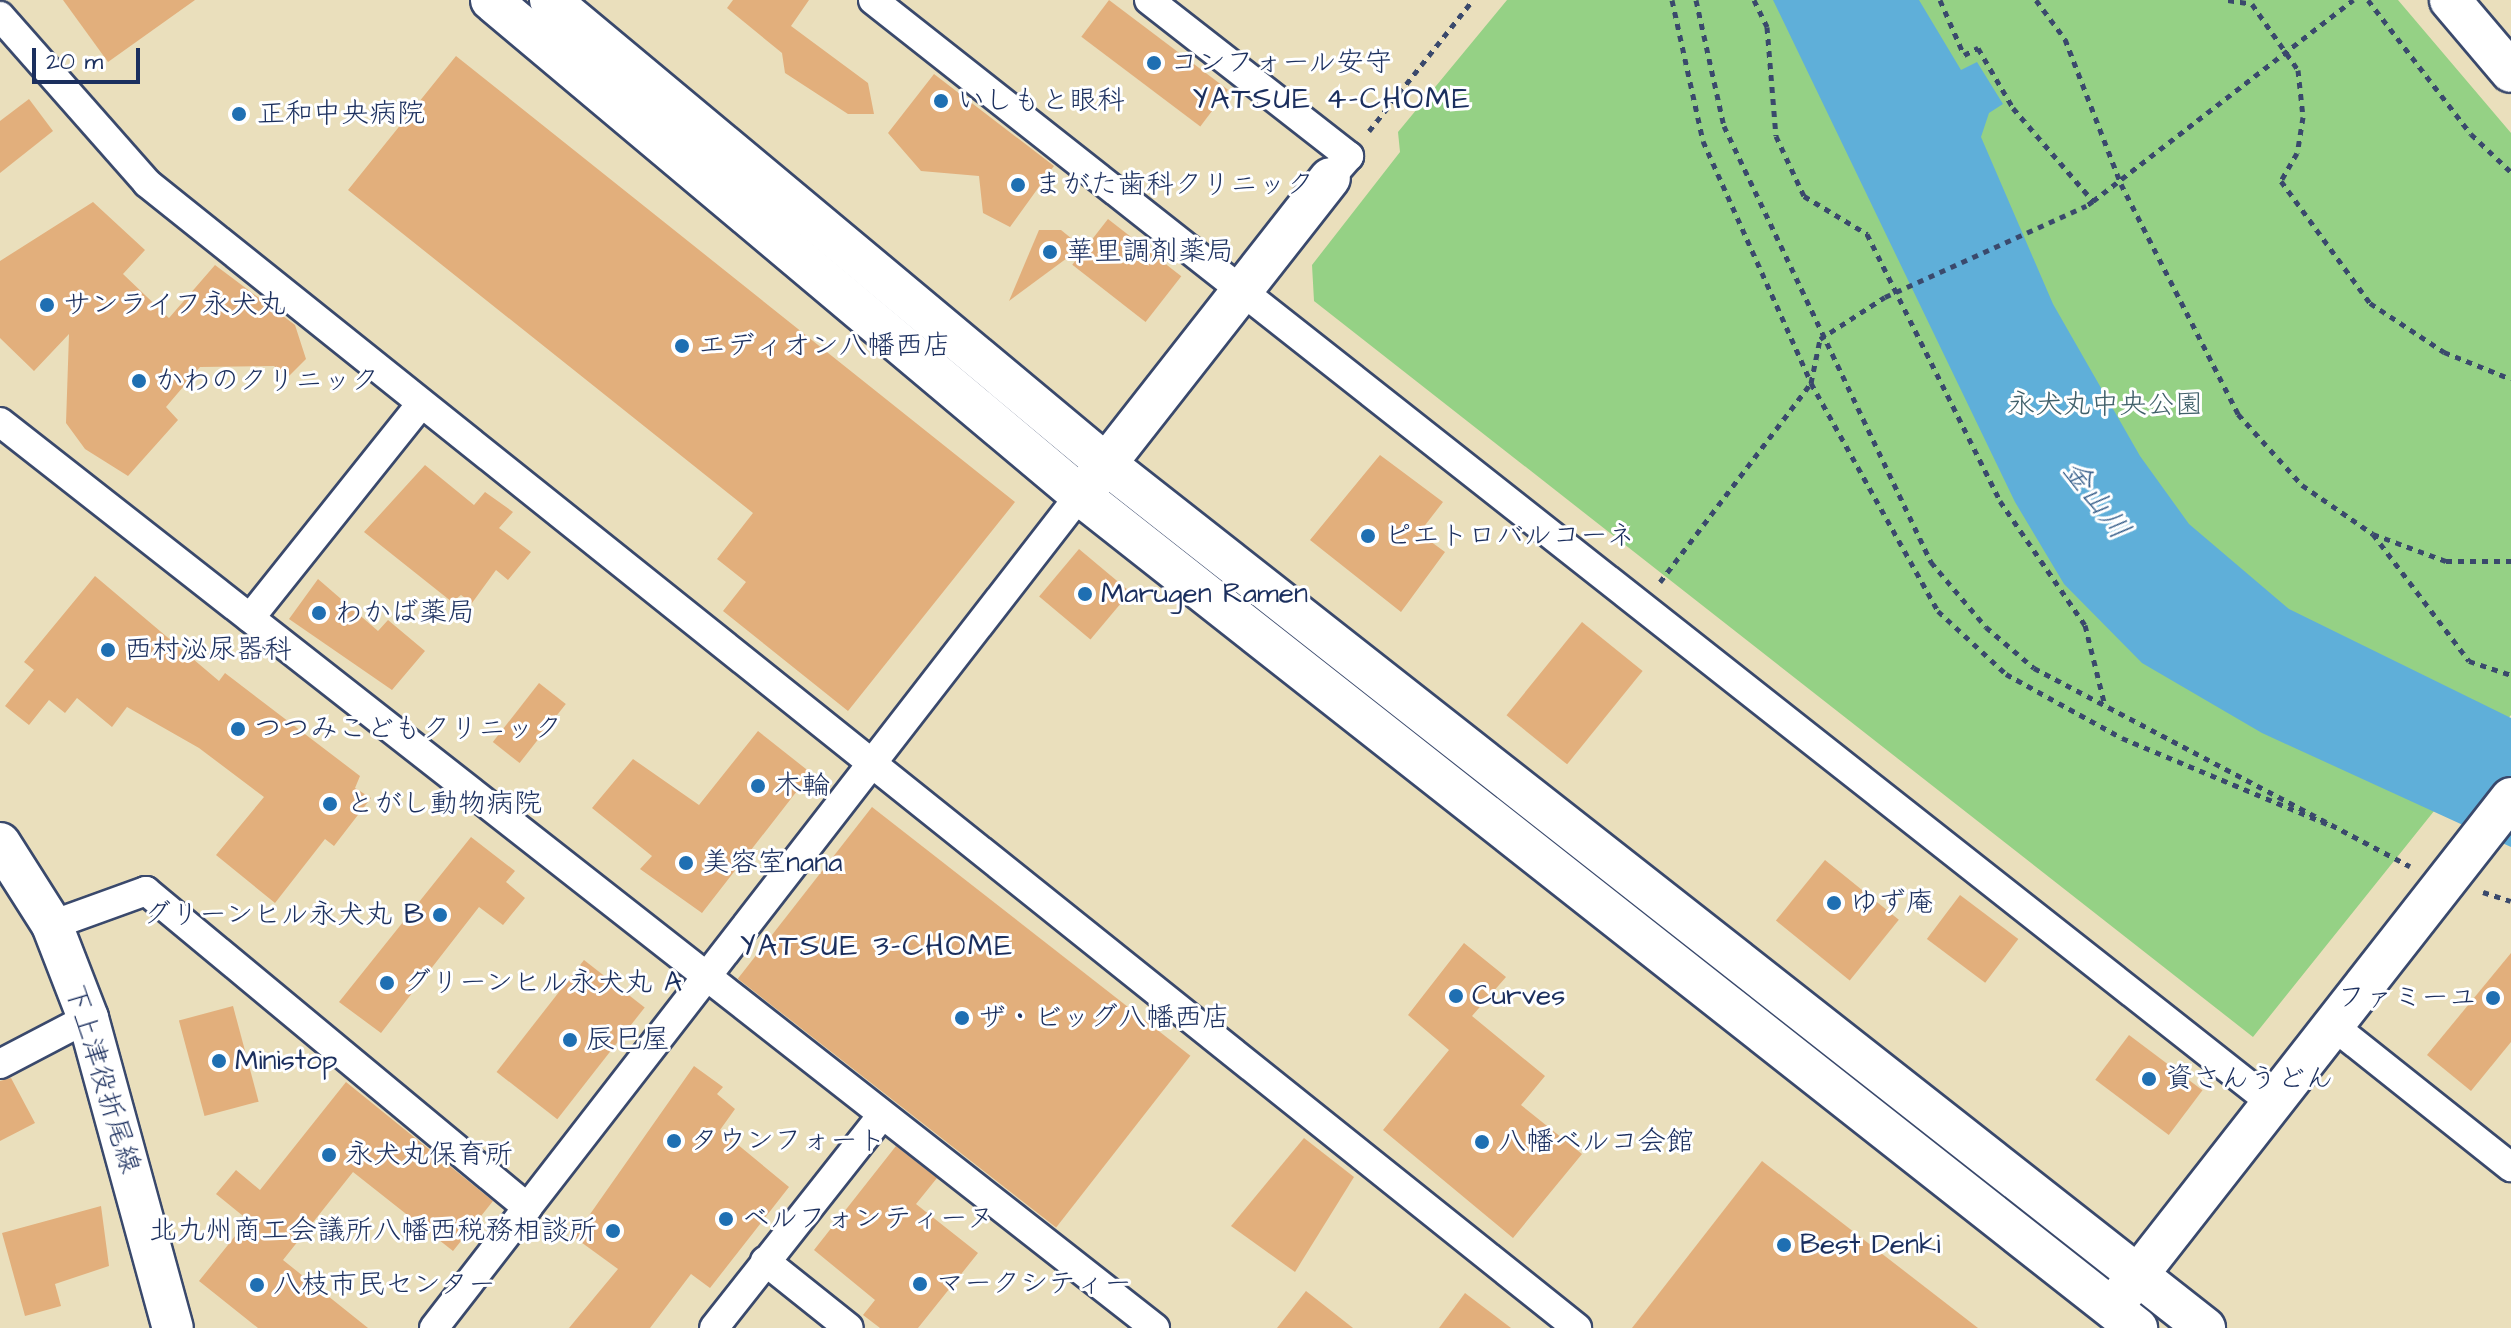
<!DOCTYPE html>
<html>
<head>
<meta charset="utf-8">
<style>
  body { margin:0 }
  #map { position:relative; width:2511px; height:1328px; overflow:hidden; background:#eadfbc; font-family:"Architects Daughter","Klee One",sans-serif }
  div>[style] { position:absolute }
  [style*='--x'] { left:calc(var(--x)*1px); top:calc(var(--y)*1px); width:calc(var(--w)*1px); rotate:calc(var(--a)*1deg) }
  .green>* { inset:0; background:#95d185 }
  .water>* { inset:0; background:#5fafd9 }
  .building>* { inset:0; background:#e2af7c; transform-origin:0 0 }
  .path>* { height:5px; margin-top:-2.5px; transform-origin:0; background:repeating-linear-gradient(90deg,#3a496c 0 6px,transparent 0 12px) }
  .roads { filter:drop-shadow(2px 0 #3a496c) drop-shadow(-2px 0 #3a496c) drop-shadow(0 2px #3a496c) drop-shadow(0 -2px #3a496c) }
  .street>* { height:28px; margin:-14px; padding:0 14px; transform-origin:14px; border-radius:14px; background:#fff }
  .secondary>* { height:40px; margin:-20px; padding:0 20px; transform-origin:20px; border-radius:20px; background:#fff }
  .path-bridge>* { height:5px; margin-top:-2.5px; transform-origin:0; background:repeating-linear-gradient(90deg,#3a496c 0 6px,transparent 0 12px) }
  .dots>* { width:22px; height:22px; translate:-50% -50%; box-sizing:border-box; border:4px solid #fff; border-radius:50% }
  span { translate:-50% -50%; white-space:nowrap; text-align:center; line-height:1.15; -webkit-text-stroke:6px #fff; paint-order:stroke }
  .poi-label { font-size:28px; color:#1b2f5e }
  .left { translate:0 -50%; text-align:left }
  .right { translate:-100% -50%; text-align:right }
  .park-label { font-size:28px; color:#40606a }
  .street-label { font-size:28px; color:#1b2f5e }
  .neighbourhood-label { font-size:30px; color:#1b2f5e; letter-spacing:2px }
  .water-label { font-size:30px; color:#335c89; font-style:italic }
  .scale { position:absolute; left:32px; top:48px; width:108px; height:36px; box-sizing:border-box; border:4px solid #1b2f5e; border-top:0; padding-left:10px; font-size:24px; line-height:28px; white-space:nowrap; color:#1b2f5e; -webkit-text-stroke:6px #fff; paint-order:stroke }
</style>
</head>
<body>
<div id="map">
  <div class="green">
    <i style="clip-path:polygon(1507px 0,2398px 0,2511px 133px,2511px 715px,2253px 1037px,1314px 301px,1312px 265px,1400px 152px,1398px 132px)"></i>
  </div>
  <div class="water">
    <i style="clip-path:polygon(1773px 0,1919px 0,1961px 70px,1977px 62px,2003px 104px,1989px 113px,1981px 137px,2053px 304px,2140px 456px,2189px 524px,2289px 609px,2511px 718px,2511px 847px,2262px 733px,2142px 663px,2064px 584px,2015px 502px)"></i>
  </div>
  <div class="building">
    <i style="clip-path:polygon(63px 0,195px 0,108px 62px)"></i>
    <i style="clip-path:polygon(733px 0,809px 0,791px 26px,868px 83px,874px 114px,848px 114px,785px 73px,782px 53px,727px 8px)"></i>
    <i style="left:1109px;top:0;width:149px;height:46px;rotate:37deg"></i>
    <i style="clip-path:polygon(456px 56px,1015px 502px,848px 711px,723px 611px,746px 582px,717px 559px,753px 513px,348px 190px)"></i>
    <i style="clip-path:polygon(934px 74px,1054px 166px,1010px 227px,983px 213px,979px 176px,921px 171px,888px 133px)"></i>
    <i style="clip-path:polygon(29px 99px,53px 131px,0 173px,0 121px)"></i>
    <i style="clip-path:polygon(93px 202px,145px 250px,123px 274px,169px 318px,215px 265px,295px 325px,306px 359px,288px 377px,274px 366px,200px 367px,166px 407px,178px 420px,128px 476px,85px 449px,66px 423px,69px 334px,34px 371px,0 338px,0 261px)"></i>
    <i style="left:1108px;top:219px;width:93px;height:58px;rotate:38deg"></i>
    <i style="clip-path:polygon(1039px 230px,1061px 230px,1082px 247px,1009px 301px)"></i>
    <i style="clip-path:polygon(1380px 455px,1443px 502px,1419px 533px,1445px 552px,1401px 612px,1310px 540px)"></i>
    <i style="clip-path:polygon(425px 465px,474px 505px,485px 492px,513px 512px,499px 528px,531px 552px,508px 580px,496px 570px,472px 603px,461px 595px,452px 602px,364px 532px)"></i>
    <i style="left:1079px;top:549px;width:67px;height:62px;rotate:40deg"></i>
    <i style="clip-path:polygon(95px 576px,219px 681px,225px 673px,360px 776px,355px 788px,371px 798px,334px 846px,325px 839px,275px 903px,216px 855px,264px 797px,199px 748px,127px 707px,112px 727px,77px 698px,65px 713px,49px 700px,29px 725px,5px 706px,34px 670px,24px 662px)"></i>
    <i style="clip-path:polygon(318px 579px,378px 631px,388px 620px,425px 651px,392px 690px,289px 619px)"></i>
    <i style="left:1582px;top:622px;width:78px;height:120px;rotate:39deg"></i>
    <i style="left:539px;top:683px;width:34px;height:75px;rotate:38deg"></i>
    <i style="clip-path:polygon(758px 731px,811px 773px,702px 913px,640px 869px,652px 856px,592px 808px,633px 759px,699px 805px)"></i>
    <i style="left:872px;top:807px;width:404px;height:218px;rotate:38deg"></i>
    <i style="clip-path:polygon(471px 837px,515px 871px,506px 882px,525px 898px,503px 925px,479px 907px,381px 1033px,339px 1002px)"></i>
    <i style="left:1825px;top:860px;width:95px;height:78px;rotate:39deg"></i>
    <i style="left:1960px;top:895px;width:73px;height:55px;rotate:37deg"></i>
    <i style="clip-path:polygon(1464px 943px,1506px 977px,1472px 1016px,1545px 1076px,1521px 1105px,1582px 1154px,1513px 1238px,1383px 1130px,1449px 1050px,1408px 1015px)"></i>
    <i style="clip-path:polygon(2511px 953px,2511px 1042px,2471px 1091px,2427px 1055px)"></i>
    <i style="left:584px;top:960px;width:77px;height:142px;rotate:38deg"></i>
    <i style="left:233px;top:1006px;width:99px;height:56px;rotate:75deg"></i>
    <i style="left:2129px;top:1035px;width:92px;height:56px;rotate:37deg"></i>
    <i style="clip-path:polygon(694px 1066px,723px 1087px,717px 1094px,735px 1109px,720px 1130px,789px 1187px,710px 1288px,691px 1274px,650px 1328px,569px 1328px,618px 1269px,574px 1237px)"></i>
    <i style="clip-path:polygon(11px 1078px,35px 1123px,0 1141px,0 1081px)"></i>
    <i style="clip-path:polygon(346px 1082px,493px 1201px,453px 1251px,353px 1172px,283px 1260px,368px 1328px,258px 1328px,199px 1281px,248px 1220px,216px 1194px,236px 1170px,260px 1190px)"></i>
    <i style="clip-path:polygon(1304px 1138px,1354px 1177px,1295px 1272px,1231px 1226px)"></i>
    <i style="clip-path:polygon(896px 1146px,937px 1178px,916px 1204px,978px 1253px,918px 1328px,880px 1328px,863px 1315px,875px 1300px,814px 1250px)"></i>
    <i style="clip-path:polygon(1762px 1161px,1978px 1328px,1632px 1328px)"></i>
    <i style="clip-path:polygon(101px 1206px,109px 1266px,55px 1284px,61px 1306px,25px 1316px,2px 1233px)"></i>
    <i style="clip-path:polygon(1306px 1291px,1353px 1328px,1277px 1328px)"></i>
    <i style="clip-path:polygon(1465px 1293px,1511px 1328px,1439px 1328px)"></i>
  </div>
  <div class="path">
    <i style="--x:1672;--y:0;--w:144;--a:77.6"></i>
    <i style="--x:1703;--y:141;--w:265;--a:65.9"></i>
    <i style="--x:1811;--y:383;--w:45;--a:-78.4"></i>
    <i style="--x:1820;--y:339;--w:77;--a:-32.9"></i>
    <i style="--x:1696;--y:0;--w:129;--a:77.5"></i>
    <i style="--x:1724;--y:126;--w:483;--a:64.6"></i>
    <i style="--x:1931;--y:562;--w:85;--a:49.8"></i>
    <i style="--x:1986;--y:627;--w:63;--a:40.5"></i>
    <i style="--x:2034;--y:668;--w:425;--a:27.8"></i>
    <i style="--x:1754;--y:0;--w:30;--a:64"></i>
    <i style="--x:1767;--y:27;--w:109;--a:85.3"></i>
    <i style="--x:1776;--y:136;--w:66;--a:65"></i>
    <i style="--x:1804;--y:196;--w:74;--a:31.1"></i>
    <i style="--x:1867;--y:234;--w:298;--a:63.5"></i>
    <i style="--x:2000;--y:501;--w:150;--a:55.6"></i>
    <i style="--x:2085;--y:625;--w:79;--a:76.1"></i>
    <i style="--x:1940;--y:0;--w:60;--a:66.4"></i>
    <i style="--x:1964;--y:55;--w:16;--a:-27"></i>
    <i style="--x:1978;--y:48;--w:69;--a:59.7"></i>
    <i style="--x:2013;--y:108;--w:123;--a:49.3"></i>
    <i style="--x:2093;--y:201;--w:9;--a:144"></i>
    <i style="--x:2036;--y:0;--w:49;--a:53.4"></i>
    <i style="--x:2065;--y:39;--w:155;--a:68.9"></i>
    <i style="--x:2121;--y:184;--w:258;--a:63"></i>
    <i style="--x:2238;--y:414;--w:96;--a:48"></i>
    <i style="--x:2302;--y:485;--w:86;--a:34.6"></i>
    <i style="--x:2373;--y:534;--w:159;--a:52.9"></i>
    <i style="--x:2469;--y:661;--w:44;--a:18.4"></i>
    <i style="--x:2228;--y:0;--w:24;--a:9"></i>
    <i style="--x:2252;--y:4;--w:80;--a:55.1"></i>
    <i style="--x:2298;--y:70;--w:47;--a:83.9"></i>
    <i style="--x:2303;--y:117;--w:36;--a:99"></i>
    <i style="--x:2297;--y:153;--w:32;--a:120"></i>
    <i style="--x:2281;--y:181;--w:151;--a:53.9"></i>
    <i style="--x:2370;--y:303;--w:89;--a:33.5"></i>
    <i style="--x:2444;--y:352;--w:72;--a:21.9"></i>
    <i style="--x:2368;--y:0;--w:169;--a:52.5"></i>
    <i style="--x:2471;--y:134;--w:55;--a:43.5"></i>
    <i style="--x:1369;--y:131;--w:167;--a:-51.6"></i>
    <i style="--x:2093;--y:201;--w:329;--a:-37.7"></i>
    <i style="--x:2373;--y:534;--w:78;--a:20.3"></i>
    <i style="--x:2446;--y:561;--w:65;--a:0"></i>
    <i style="--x:1660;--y:582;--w:250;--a:-52.8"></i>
    <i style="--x:1811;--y:383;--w:261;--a:60.9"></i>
    <i style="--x:1938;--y:611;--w:93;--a:42.8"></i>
    <i style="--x:2006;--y:674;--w:132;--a:28.9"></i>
    <i style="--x:2122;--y:738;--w:225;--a:22.7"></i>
    <i style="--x:2483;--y:892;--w:29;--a:18"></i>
  </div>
  <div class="roads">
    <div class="street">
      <i style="--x:873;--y:0;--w:1777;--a:38.26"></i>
      <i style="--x:1149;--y:0;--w:254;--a:38"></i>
      <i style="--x:1349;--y:156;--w:29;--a:131"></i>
      <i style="--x:0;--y:16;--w:222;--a:48.6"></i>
      <i style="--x:147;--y:183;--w:1832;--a:38.68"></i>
      <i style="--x:0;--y:422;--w:1468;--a:38.11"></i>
      <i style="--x:250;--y:618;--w:273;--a:-51.4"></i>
      <i style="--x:52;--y:925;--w:100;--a:-19.9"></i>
      <i style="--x:146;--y:891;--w:496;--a:39.7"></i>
      <i style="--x:2331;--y:1024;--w:230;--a:38.5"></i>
      <i style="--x:0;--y:1064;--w:99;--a:-27.6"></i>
      <i style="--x:765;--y:1261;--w:107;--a:38.6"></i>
      <i style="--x:434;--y:1328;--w:1054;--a:-52.21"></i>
      <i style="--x:714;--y:1328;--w:268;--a:-51.7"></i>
    </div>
    <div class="secondary">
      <i style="--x:491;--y:0;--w:769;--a:40.04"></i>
      <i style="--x:1080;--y:495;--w:1346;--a:38.24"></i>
      <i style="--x:550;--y:0;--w:724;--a:39.85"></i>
      <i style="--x:1106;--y:464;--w:1398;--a:38.17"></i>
      <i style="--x:2450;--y:0;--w:94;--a:49.7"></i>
      <i style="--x:1091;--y:483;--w:387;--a:-51.9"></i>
      <i style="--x:0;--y:843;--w:97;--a:57.6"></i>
      <i style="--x:52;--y:925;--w:100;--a:68.8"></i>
      <i style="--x:88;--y:1018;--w:321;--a:74.7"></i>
      <i style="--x:2122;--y:1295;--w:631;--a:-51.95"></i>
    </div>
  </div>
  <div class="path-bridge">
    <i style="--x:1885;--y:297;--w:221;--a:-24.4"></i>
  </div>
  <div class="dots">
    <i style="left:1154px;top:63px;background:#1f6fb2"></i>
    <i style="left:941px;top:101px;background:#1f6fb2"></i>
    <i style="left:239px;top:114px;background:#1f6fb2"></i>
    <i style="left:1018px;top:185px;background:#1f6fb2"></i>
    <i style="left:1050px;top:252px;background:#1f6fb2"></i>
    <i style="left:47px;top:305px;background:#1f6fb2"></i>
    <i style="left:682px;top:346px;background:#1f6fb2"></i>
    <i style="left:139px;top:381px;background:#1f6fb2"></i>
    <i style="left:1368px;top:536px;background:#1f6fb2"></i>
    <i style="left:1085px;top:594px;background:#1f6fb2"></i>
    <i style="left:319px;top:613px;background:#1f6fb2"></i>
    <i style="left:108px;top:650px;background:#1f6fb2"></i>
    <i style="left:238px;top:729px;background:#1f6fb2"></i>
    <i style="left:758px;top:786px;background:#1f6fb2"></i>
    <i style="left:330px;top:804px;background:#1f6fb2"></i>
    <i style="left:686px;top:863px;background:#1f6fb2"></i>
    <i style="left:1834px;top:903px;background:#1f6fb2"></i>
    <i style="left:440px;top:915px;background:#1f6fb2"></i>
    <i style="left:387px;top:983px;background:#1f6fb2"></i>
    <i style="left:1456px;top:996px;background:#1f6fb2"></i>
    <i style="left:2493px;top:998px;background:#1f6fb2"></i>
    <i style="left:962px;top:1018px;background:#1f6fb2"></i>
    <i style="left:570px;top:1040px;background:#1f6fb2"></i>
    <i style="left:219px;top:1061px;background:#1f6fb2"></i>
    <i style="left:2149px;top:1079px;background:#1f6fb2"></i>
    <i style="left:674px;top:1141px;background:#1f6fb2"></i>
    <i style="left:1482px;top:1142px;background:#1f6fb2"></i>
    <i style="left:329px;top:1155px;background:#1f6fb2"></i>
    <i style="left:726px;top:1219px;background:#1f6fb2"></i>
    <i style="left:613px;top:1231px;background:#1f6fb2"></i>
    <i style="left:1784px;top:1245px;background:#1f6fb2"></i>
    <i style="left:920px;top:1284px;background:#1f6fb2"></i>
    <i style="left:257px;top:1285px;background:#1f6fb2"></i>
  </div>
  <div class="poi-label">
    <span class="left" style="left:1170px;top:63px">コンフォール安守</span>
    <span class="left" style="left:957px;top:101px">いしもと眼科</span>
    <span class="left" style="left:257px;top:114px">正和中央病院</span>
    <span class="left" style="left:1034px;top:185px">まがた歯科クリニック</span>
    <span class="left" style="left:1066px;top:252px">華里調剤薬局</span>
    <span class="left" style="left:63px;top:305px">サンライフ永犬丸</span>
    <span class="left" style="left:698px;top:346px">エディオン八幡西店</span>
    <span class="left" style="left:155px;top:381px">かわのクリニック</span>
    <span class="left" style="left:1384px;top:536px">ピエトロバルコーネ</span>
    <span class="left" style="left:1101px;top:594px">Marugen Ramen</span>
    <span class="left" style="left:335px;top:613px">わかば薬局</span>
    <span class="left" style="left:124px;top:650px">西村泌尿器科</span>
    <span class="left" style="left:254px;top:729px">つつみこどもクリニック</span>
    <span class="left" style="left:774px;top:786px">木輪</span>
    <span class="left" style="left:346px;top:804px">とがし動物病院</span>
    <span class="left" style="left:702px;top:863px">美容室nana</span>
    <span class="left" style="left:1850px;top:903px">ゆず庵</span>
    <span class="right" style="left:424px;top:915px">グリーンヒル永犬丸 B</span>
    <span class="left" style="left:403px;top:983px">グリーンヒル永犬丸 A</span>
    <span class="left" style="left:1472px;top:996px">Curves</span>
    <span class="right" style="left:2477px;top:998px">ファミーユ</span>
    <span class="left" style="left:978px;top:1018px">ザ・ビッグ八幡西店</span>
    <span class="left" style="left:586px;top:1040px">辰巳屋</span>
    <span class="left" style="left:235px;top:1061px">Ministop</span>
    <span class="left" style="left:2165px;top:1079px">資さんうどん</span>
    <span class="left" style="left:690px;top:1141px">タウンフォート</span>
    <span class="left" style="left:1498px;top:1142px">八幡ベルコ会館</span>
    <span class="left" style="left:345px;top:1155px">永犬丸保育所</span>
    <span class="left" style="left:742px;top:1219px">ベルフォンティーヌ</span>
    <span class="right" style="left:597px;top:1231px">北九州商工会議所八幡西税務相談所</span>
    <span class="left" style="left:1800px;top:1245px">Best Denki</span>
    <span class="left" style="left:936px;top:1284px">マークシティー</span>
    <span class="left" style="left:273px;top:1285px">八枝市民センター</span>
  </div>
  <div class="park-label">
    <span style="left:2105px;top:405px">永犬丸中央公園</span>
  </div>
  <div class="street-label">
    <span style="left:102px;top:1079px;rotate:73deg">下上津役折尾線</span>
  </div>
  <div class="neighbourhood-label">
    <span style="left:1332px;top:99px">YATSUE 4-CHOME</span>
    <span style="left:877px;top:946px">YATSUE 3-CHOME</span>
  </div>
  <div class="water-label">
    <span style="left:2096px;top:500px;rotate:53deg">金山川</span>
  </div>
  <div class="scale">20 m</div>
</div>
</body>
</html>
